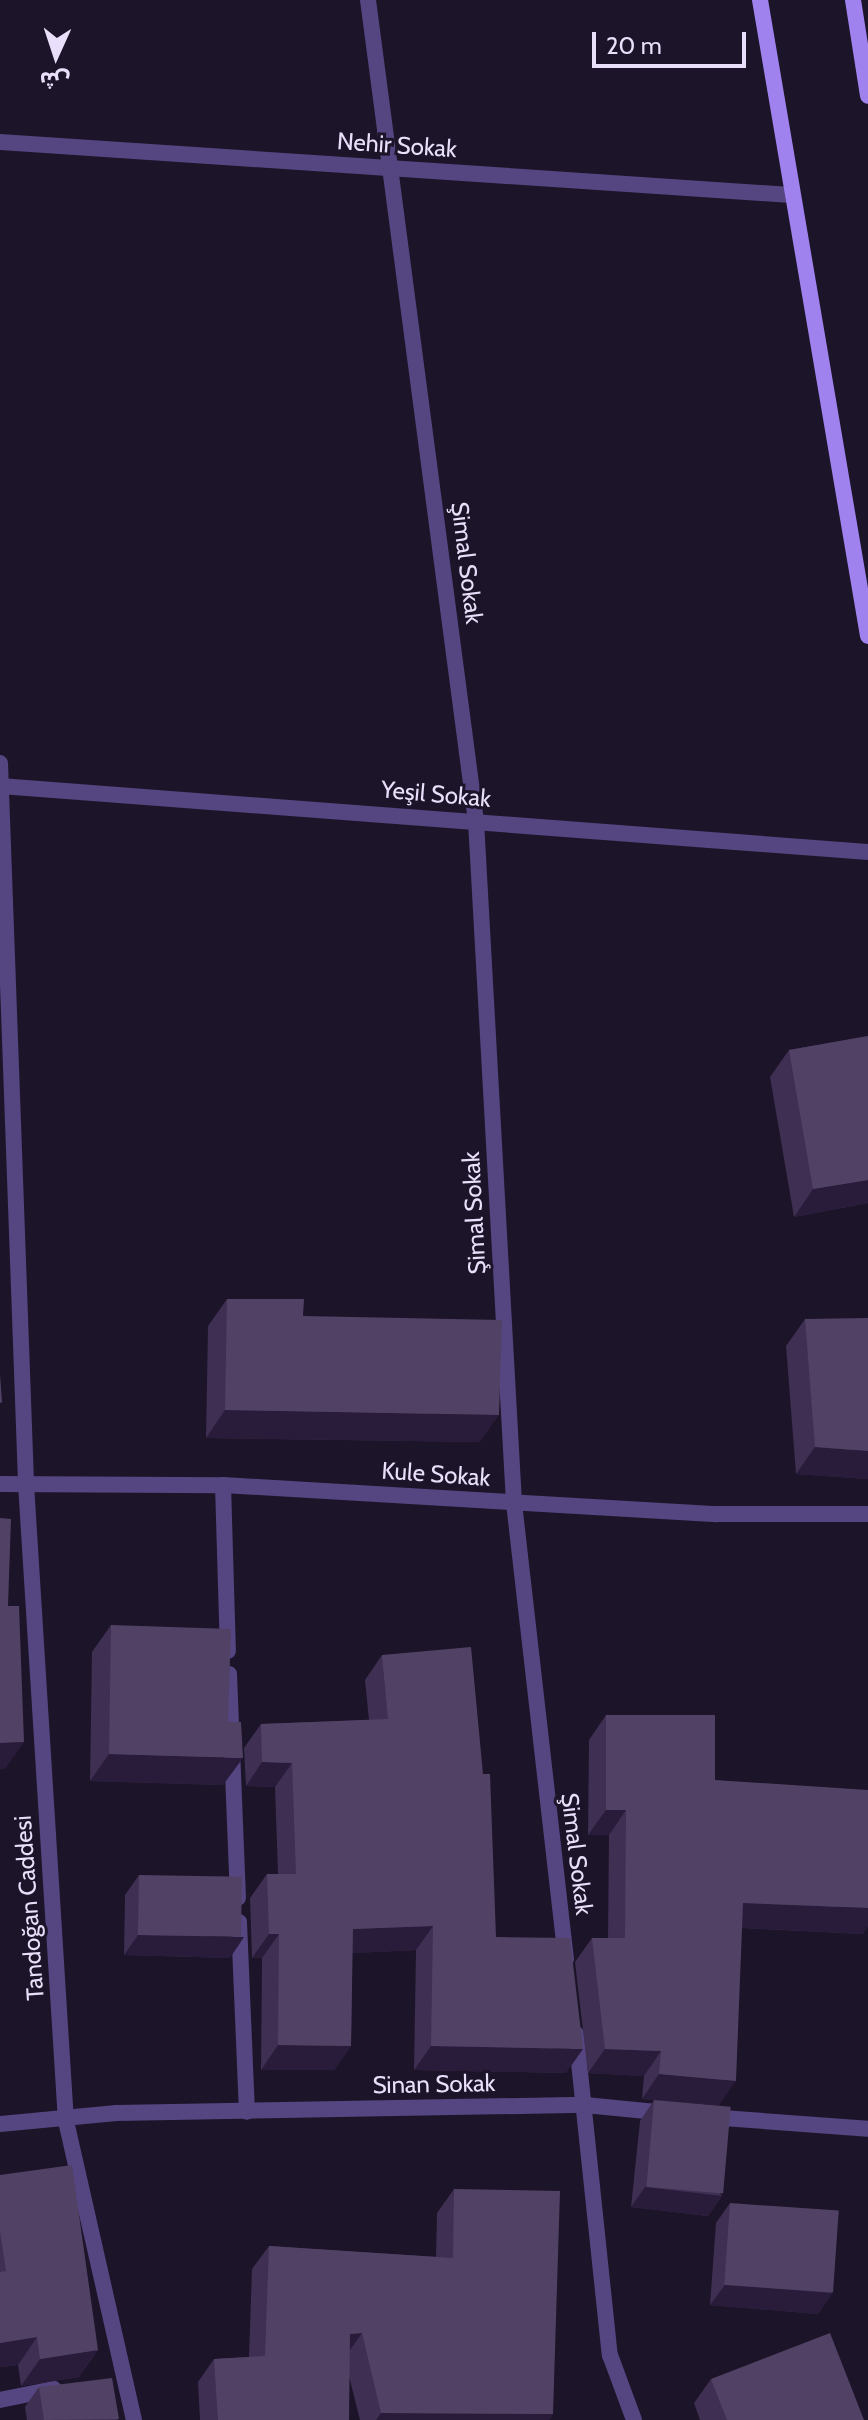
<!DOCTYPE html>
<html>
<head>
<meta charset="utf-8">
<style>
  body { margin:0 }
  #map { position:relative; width:868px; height:2420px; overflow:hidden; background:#1c1428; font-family:Cabin,"Noto Sans Arabic",sans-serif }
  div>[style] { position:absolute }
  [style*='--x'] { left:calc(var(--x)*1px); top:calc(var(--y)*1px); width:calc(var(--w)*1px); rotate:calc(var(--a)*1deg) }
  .minor>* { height:16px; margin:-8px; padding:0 8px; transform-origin:8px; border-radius:8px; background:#554580 }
  .tertiary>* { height:16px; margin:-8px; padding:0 8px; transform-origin:8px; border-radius:8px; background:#554580 }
  .secondary>* { height:16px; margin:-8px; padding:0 8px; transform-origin:8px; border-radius:8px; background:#9f82ee }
  .wall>* { inset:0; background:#3f2f53 }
  .shaded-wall>* { inset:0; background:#291c3a }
  .building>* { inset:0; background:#514265; transform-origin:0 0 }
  span { translate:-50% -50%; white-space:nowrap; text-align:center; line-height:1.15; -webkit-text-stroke:6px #1c1428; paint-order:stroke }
  .street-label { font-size:24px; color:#e9dffb }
  .north { position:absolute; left:16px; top:16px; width:80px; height:80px; -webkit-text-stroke:6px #1c1428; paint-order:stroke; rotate:183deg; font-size:22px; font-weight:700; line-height:32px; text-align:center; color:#e9dffb }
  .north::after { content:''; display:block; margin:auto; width:28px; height:36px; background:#e9dffb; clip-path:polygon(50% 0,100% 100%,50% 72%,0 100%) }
  .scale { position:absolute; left:592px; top:32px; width:154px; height:36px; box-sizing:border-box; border:4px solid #e9dffb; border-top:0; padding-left:10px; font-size:24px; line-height:28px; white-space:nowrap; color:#e9dffb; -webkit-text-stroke:6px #1c1428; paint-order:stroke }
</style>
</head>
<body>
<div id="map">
  <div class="minor">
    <i style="--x:368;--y:0;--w:828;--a:82.51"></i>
    <i style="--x:476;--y:821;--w:683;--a:86.81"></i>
    <i style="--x:514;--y:1503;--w:459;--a:83.5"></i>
    <i style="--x:0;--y:142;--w:793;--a:3.83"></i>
    <i style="--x:0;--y:786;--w:871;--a:4.35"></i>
    <i style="--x:0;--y:1484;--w:223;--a:0.3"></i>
    <i style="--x:223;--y:1485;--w:495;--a:3.4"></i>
    <i style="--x:717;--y:1514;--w:151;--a:0"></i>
    <i style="--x:223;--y:1485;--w:166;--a:88.3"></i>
    <i style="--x:229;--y:1674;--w:224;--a:87.7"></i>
    <i style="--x:239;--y:1922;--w:190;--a:87.6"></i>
    <i style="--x:576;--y:2034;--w:323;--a:84"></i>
    <i style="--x:610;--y:2355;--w:69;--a:69.7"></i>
    <i style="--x:710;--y:2117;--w:158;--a:4.3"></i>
    <i style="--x:0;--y:2124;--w:117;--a:-5.4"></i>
    <i style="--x:116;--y:2113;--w:469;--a:-1"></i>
    <i style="--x:585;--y:2105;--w:82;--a:5.6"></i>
    <i style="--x:0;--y:2400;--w:55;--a:-11.5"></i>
  </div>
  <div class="tertiary">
    <i style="--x:0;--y:763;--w:721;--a:87.93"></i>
    <i style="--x:26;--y:1484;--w:638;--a:86.41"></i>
    <i style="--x:66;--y:2121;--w:307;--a:77.2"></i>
  </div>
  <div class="secondary">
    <i style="--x:760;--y:0;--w:645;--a:80.36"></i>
    <i style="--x:853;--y:0;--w:97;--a:81.1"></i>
  </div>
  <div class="wall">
    <i style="clip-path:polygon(868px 1036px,868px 1203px,794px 1217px,770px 1077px,789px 1050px)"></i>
    <i style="clip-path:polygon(227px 1299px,480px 1442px,206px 1438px,208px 1326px)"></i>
    <i style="clip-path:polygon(805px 1319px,868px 1479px,796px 1474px,786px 1346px)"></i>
    <i style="clip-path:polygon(111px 1625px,223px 1785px,90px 1781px,92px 1652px)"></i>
    <i style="clip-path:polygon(382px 1655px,496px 1937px,566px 2073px,414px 2070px,416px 1950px,352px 1953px,351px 2046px,334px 2070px,261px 2070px,262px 1958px,252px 1958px,250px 1898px,267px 1874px,278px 1874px,275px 1787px,246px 1786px,244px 1748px,261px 1724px,369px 1720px,365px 1680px)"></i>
    <i style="clip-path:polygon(606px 1715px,715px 1780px,863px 1934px,742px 1928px,719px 2105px,642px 2099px,644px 2076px,588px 2073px,575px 1962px,592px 1938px,608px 1938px,609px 1835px,588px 1835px,589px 1740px)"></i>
    <i style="clip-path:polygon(139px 1875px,230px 1958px,124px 1955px,125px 1895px)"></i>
    <i style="clip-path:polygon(654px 2100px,722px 2196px,708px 2216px,631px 2207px,640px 2121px)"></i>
    <i style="clip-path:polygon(0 2175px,98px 2350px,79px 2377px,21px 2386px,18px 2365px,0 2367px)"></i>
    <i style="clip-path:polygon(454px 2189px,553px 2414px,549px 2420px,360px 2420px,349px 2376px,349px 2420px,200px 2420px,198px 2382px,214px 2359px,249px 2357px,252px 2269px,269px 2246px,436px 2257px,437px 2213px)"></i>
    <i style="clip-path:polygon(730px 2203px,832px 2293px,818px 2314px,710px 2305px,716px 2223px)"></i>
    <i style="clip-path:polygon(711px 2379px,864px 2420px,700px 2420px,694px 2403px)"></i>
    <i style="clip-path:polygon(39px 2387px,119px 2420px,27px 2420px,25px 2407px)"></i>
  </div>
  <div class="shaded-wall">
    <i style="clip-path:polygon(868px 1180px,868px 1203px,794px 1217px,813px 1189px)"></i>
    <i style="clip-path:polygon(225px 1410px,499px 1415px,480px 1442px,206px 1438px)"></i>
    <i style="clip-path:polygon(815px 1447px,868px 1451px,868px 1479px,796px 1474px)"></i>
    <i style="clip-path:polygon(24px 1742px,5px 1769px,0 1769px,0 1743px)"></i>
    <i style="clip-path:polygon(109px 1754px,243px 1758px,223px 1785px,90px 1781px)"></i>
    <i style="clip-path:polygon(262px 1762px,292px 1763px,275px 1787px,246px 1786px)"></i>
    <i style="clip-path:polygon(606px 1810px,626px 1810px,609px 1835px,588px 1835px)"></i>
    <i style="clip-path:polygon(743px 1903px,868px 1908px,868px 1927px,863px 1934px,726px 1927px)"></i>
    <i style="clip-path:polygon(433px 1926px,416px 1950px,336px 1954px,353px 1929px)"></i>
    <i style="clip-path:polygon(269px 1934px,279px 1934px,262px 1958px,252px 1958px)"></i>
    <i style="clip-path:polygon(138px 1935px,244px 1937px,230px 1958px,124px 1955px)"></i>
    <i style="clip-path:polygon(278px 2045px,351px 2046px,334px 2070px,261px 2070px)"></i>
    <i style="clip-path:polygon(431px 2046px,583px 2049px,566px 2073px,414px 2070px)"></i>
    <i style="clip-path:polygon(605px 2049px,661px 2051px,644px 2076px,588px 2073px)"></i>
    <i style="clip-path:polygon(659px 2074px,736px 2081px,719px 2105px,642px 2099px)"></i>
    <i style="clip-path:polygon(645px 2187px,722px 2196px,708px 2216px,631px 2207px)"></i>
    <i style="clip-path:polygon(725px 2285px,832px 2293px,818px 2314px,710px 2305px)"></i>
    <i style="clip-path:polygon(362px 2333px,345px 2357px,350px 2334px)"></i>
    <i style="clip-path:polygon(37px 2337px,18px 2365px,0 2367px,0 2343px)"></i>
    <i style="clip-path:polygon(98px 2350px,79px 2377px,21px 2386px,40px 2359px)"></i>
    <i style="clip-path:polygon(381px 2413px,553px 2414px,549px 2420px,376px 2420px)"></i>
  </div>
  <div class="building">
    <i style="clip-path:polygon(868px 1036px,868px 1180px,813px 1189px,789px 1050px)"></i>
    <i style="clip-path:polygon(227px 1299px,304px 1299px,303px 1316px,502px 1320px,499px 1415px,225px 1410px)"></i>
    <i style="clip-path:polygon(868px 1318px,868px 1451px,815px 1447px,805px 1319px)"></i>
    <i style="clip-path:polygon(0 1374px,2px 1402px,0 1403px)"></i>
    <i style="clip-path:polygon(0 1518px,11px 1519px,8px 1606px,19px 1606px,24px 1742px,0 1743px)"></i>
    <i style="clip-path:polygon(111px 1625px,231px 1629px,228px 1722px,241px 1722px,243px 1758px,109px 1754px)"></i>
    <i style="clip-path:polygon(471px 1647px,483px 1774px,490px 1774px,496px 1937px,570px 1938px,583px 2049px,431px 2046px,433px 1926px,353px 1929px,351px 2046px,278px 2045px,279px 1934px,269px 1934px,267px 1874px,296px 1874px,292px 1763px,262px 1762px,261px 1724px,388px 1719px,382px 1655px)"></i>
    <i style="clip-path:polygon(606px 1715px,715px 1715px,715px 1780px,868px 1790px,868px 1908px,743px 1903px,736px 2081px,659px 2074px,661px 2051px,605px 2049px,592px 1938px,625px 1938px,626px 1810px,606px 1810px)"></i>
    <i style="left:139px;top:1875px;width:103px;height:60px;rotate:1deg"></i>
    <i style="left:654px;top:2100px;width:77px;height:87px;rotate:5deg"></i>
    <i style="clip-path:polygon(72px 2165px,98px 2350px,40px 2359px,37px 2337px,0 2343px,0 2272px,6px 2271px,0 2231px,0 2175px)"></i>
    <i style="clip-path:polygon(454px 2189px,560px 2191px,553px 2414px,381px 2413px,362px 2333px,350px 2334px,349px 2420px,218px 2420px,214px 2359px,265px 2356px,269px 2246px,453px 2258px)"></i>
    <i style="left:730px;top:2203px;width:109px;height:82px;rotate:4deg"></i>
    <i style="clip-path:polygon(830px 2333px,864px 2420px,727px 2420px,711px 2379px)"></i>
    <i style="clip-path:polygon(112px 2378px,119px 2419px,44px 2420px,39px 2387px)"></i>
  </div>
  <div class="street-label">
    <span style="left:397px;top:145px;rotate:4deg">Nehir Sokak</span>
    <span style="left:467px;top:563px;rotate:83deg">Şimal Sokak</span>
    <span style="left:436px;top:794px;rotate:5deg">Yeşil Sokak</span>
    <span style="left:474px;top:1213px;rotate:-93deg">Şimal Sokak</span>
    <span style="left:436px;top:1474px;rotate:4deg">Kule Sokak</span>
    <span style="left:577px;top:1854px;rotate:83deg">Şimal Sokak</span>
    <span style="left:29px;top:1908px;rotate:-94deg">Tandoğan Caddesi</span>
    <span style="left:434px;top:2084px;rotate:-1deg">Sinan Sokak</span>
  </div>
  <div class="north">ش</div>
  <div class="scale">20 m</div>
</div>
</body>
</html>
